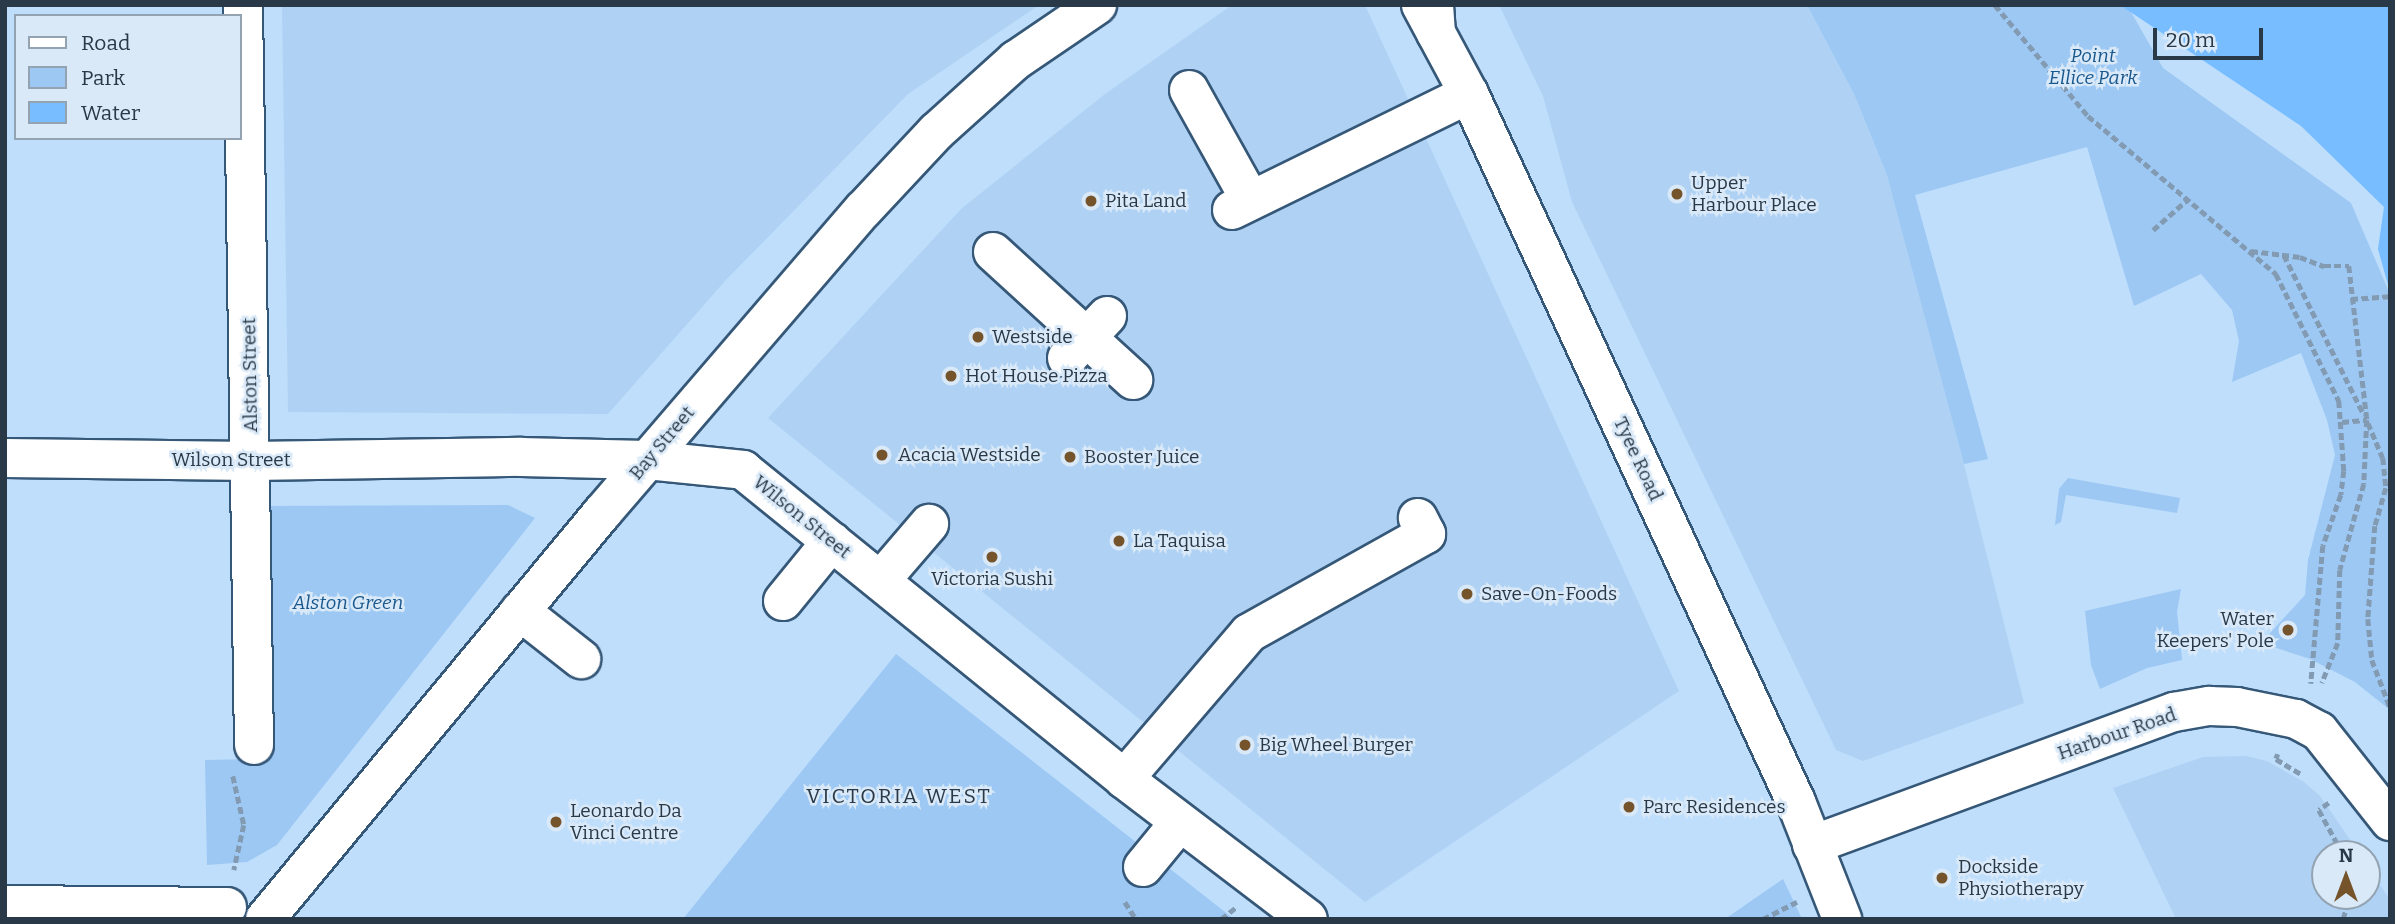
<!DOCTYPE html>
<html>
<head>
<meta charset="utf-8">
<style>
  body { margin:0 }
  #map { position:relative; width:2395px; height:924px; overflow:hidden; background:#bfdefc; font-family:Bitter,serif }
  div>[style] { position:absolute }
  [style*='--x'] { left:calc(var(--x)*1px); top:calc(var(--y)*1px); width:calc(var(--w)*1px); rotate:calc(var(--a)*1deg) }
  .built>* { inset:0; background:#afd2f4 }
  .green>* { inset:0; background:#9cc8f3 }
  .water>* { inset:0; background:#77bdff }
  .path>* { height:4.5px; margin-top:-2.25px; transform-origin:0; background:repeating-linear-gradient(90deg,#829bb2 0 7px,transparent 0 10.5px) }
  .roads { filter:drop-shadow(2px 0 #365878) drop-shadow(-2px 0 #365878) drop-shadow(0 2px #365878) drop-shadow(0 -2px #365878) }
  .minor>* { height:38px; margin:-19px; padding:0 19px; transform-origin:19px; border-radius:19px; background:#fff }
  .major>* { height:38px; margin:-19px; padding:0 19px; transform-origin:19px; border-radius:19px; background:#fff }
  .dots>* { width:19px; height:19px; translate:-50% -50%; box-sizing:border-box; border:4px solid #dae9f8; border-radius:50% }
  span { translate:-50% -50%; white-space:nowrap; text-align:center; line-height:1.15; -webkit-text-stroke:5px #dae9f8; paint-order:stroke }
  .park-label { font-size:19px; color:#19588d; font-style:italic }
  .poi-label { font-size:19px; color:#2a3948 }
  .left { translate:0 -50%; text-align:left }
  .right { translate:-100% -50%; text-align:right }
  .street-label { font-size:19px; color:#2a3948 }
  .neighbourhood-label { font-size:21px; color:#2a3948; letter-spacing:2px }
  .frame { position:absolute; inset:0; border:7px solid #2a3948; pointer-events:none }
  .legend { position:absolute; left:14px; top:14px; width:228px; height:126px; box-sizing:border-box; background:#dae9f8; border:2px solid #94a3b2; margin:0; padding:9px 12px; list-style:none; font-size:21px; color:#2a3948 }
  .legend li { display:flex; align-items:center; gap:14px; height:35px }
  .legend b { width:35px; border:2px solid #94a3b2 }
  .north { position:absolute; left:2311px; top:840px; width:70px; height:70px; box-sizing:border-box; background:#dae9f8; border:2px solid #94a3b2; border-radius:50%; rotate:0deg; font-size:19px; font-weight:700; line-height:28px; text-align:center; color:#2a3948 }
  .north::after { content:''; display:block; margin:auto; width:24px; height:32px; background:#75532b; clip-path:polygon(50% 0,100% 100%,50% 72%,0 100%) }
  .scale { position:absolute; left:2153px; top:28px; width:110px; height:32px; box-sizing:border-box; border:4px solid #2a3948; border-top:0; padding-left:9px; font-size:21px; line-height:24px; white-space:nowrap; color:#2a3948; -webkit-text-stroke:5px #dae9f8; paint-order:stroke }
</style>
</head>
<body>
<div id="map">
  <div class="built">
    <i style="clip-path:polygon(282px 5px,1039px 5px,908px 94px,725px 281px,608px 414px,288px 412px)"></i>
    <i style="clip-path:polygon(1232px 5px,1365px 5px,1679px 691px,1365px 902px,768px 418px,961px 209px,1105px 94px)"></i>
    <i style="clip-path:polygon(1499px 5px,1807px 5px,1854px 94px,1887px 175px,1912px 258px,2024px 703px,1863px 761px,1836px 750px,1572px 202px,1543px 96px)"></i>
    <i style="clip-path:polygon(2246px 756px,2267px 761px,2304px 782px,2320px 796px,2360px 854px,2325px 854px,2325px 896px,2367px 896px,2367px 865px,2390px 900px,2390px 919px,2176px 919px,2113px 788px,2203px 757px)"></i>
  </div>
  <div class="green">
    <i style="clip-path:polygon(1807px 5px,2127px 5px,2163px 68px,2351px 203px,2390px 294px,2390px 710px,2355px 682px,2310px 659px,2261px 643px,2305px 595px,2308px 560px,2335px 455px,2327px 420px,2301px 353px,2232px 382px,2239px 341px,2232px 310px,2201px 274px,2134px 306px,2087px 147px,1915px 195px,1988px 459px,1964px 464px,1887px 175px,1854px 94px)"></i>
    <i style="clip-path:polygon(2068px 478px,2180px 498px,2177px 513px,2066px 495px,2061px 522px,2055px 525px,2059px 489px)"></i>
    <i style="clip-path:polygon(508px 505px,535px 518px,277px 845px,247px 862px,207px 865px,205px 760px,260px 759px,253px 506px)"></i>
    <i style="clip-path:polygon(2181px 589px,2177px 612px,2182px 660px,2147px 668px,2100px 689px,2091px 665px,2085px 611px)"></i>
    <i style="clip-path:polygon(896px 654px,1234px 919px,683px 919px)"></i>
    <i style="clip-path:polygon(1783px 879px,1802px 919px,1725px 919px)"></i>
  </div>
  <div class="water">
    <i style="clip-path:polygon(2120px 5px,2390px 5px,2390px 292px,2378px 249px,2384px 207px,2301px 126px)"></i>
  </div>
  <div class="path">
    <i style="--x:1995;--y:5;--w:145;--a:50"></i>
    <i style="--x:2088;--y:116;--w:246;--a:40"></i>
    <i style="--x:2276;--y:274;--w:142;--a:63.6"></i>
    <i style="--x:2339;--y:401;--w:70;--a:85.9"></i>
    <i style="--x:2344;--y:471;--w:24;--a:97"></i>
    <i style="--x:2341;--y:495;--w:54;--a:109.4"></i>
    <i style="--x:2323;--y:546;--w:138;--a:95"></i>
    <i style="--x:2153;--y:230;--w:47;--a:-41.5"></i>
    <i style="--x:2251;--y:251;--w:49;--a:7"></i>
    <i style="--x:2300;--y:257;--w:26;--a:21"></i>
    <i style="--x:2324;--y:266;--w:25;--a:0"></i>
    <i style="--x:2349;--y:266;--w:155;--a:83.3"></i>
    <i style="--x:2367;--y:420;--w:64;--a:92.7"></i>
    <i style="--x:2364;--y:484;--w:89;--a:105.6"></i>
    <i style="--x:2340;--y:570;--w:73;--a:91.6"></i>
    <i style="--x:2338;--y:643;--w:43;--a:111.8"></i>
    <i style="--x:2284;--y:255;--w:179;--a:63.4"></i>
    <i style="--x:2351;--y:299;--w:39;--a:-4"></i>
    <i style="--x:2342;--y:422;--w:25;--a:-5"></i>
    <i style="--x:2368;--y:423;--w:38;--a:67"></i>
    <i style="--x:2383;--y:458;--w:30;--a:84"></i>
    <i style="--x:2386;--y:488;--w:40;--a:106"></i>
    <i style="--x:2375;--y:526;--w:93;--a:94.3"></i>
    <i style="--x:2368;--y:619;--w:41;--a:84.4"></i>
    <i style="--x:2372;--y:660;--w:50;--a:69"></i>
    <i style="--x:2278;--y:754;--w:5;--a:112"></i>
    <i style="--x:2276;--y:759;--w:31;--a:31"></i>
    <i style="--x:233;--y:776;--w:50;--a:77.3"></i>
    <i style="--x:244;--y:825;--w:46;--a:102.5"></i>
    <i style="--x:2329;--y:803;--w:12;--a:145"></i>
    <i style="--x:2319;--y:810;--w:50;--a:61.4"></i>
    <i style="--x:1125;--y:902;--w:20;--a:57"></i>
    <i style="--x:1221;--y:919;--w:18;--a:-38"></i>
    <i style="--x:1763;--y:919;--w:38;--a:-27"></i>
    <i style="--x:2343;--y:919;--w:24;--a:-75"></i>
  </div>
  <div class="roads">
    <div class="minor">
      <i style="--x:243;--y:5;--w:740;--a:89.15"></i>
      <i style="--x:1421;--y:5;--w:101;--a:61.7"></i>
      <i style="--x:1469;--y:94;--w:780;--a:65.21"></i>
      <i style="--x:1796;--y:802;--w:126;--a:68.5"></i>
      <i style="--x:1189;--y:90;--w:124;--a:60.9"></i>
      <i style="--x:1232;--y:210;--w:264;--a:-26.1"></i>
      <i style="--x:993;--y:252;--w:190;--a:42.4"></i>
      <i style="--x:1067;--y:358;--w:58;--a:-46.4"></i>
      <i style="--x:5;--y:458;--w:247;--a:0.7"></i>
      <i style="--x:252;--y:461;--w:269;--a:-0.9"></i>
      <i style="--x:521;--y:457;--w:126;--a:1.4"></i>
      <i style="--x:647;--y:460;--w:97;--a:5.9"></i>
      <i style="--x:743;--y:470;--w:491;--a:39"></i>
      <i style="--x:1124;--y:779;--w:231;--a:37.3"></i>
      <i style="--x:881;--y:580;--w:74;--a:-49.4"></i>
      <i style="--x:783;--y:601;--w:77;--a:-50.8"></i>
      <i style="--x:520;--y:611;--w:78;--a:38.2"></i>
      <i style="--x:1124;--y:779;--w:192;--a:-49.4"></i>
      <i style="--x:1249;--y:633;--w:203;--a:-29.2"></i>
      <i style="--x:1426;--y:534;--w:18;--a:-117"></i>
      <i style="--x:1812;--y:845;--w:386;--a:-20.2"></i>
      <i style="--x:2174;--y:712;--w:36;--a:-10"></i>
      <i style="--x:2209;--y:706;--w:28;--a:2"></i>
      <i style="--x:2237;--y:707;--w:60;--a:11.5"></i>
      <i style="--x:2296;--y:719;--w:26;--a:28"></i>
      <i style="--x:2319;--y:731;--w:115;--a:51.7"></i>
      <i style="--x:1143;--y:867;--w:58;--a:-50.6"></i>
      <i style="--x:5;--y:905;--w:222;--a:0.5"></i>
    </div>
    <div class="major">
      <i style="--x:1434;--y:5;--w:28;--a:86"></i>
      <i style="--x:265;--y:919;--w:528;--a:-50.31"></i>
      <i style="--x:602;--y:513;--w:400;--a:-49.3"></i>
      <i style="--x:863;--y:210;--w:107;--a:-46.9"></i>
      <i style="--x:936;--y:132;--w:108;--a:-42"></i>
      <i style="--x:1016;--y:60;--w:98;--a:-34.2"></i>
    </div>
  </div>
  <div class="dots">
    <i style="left:1677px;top:194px;background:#75532b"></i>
    <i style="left:1091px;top:201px;background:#75532b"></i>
    <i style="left:978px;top:337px;background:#75532b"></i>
    <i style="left:951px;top:376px;background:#75532b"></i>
    <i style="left:882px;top:455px;background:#75532b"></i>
    <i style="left:1070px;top:457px;background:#75532b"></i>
    <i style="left:1119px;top:541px;background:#75532b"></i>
    <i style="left:992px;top:557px;background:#75532b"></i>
    <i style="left:1467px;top:594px;background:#75532b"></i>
    <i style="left:2288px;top:630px;background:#75532b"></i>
    <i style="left:1245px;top:745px;background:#75532b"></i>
    <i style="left:1629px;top:807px;background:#75532b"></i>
    <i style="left:556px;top:822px;background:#75532b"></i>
    <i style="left:1942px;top:878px;background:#75532b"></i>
  </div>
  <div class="park-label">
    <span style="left:2093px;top:67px">Point<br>Ellice Park</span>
    <span style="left:348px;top:603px">Alston Green</span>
  </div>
  <div class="poi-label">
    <span class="left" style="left:1691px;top:194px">Upper<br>Harbour Place</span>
    <span class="left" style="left:1105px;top:201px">Pita Land</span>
    <span class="left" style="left:992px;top:337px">Westside</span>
    <span class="left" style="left:965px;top:376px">Hot House Pizza</span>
    <span class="left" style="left:898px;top:455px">Acacia Westside</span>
    <span class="left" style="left:1084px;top:457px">Booster Juice</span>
    <span class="left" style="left:1133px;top:541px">La Taquisa</span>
    <span style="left:992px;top:579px">Victoria Sushi</span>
    <span class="left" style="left:1481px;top:594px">Save-On-Foods</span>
    <span class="right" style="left:2274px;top:630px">Water<br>Keepers' Pole</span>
    <span class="left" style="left:1259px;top:745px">Big Wheel Burger</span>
    <span class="left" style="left:1643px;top:807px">Parc Residences</span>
    <span class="left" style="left:570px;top:822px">Leonardo Da<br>Vinci Centre</span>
    <span class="left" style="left:1958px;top:878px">Dockside<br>Physiotherapy</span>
  </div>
  <div class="street-label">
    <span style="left:250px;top:375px;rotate:-91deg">Alston Street</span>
    <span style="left:662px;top:443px;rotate:-50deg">Bay Street</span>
    <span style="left:1638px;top:459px;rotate:65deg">Tyee Road</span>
    <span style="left:231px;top:460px">Wilson Street</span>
    <span style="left:802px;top:517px;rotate:39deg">Wilson Street</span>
    <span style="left:2117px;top:734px;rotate:-19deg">Harbour Road</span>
  </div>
  <div class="neighbourhood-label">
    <span style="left:899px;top:796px">VICTORIA WEST</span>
  </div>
  <div class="frame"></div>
  <ul class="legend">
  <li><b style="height:9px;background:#fff"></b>Road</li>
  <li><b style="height:19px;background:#9cc8f3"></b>Park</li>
  <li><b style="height:19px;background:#77bdff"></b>Water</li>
  </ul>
  <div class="north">N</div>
  <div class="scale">20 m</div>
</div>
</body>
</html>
